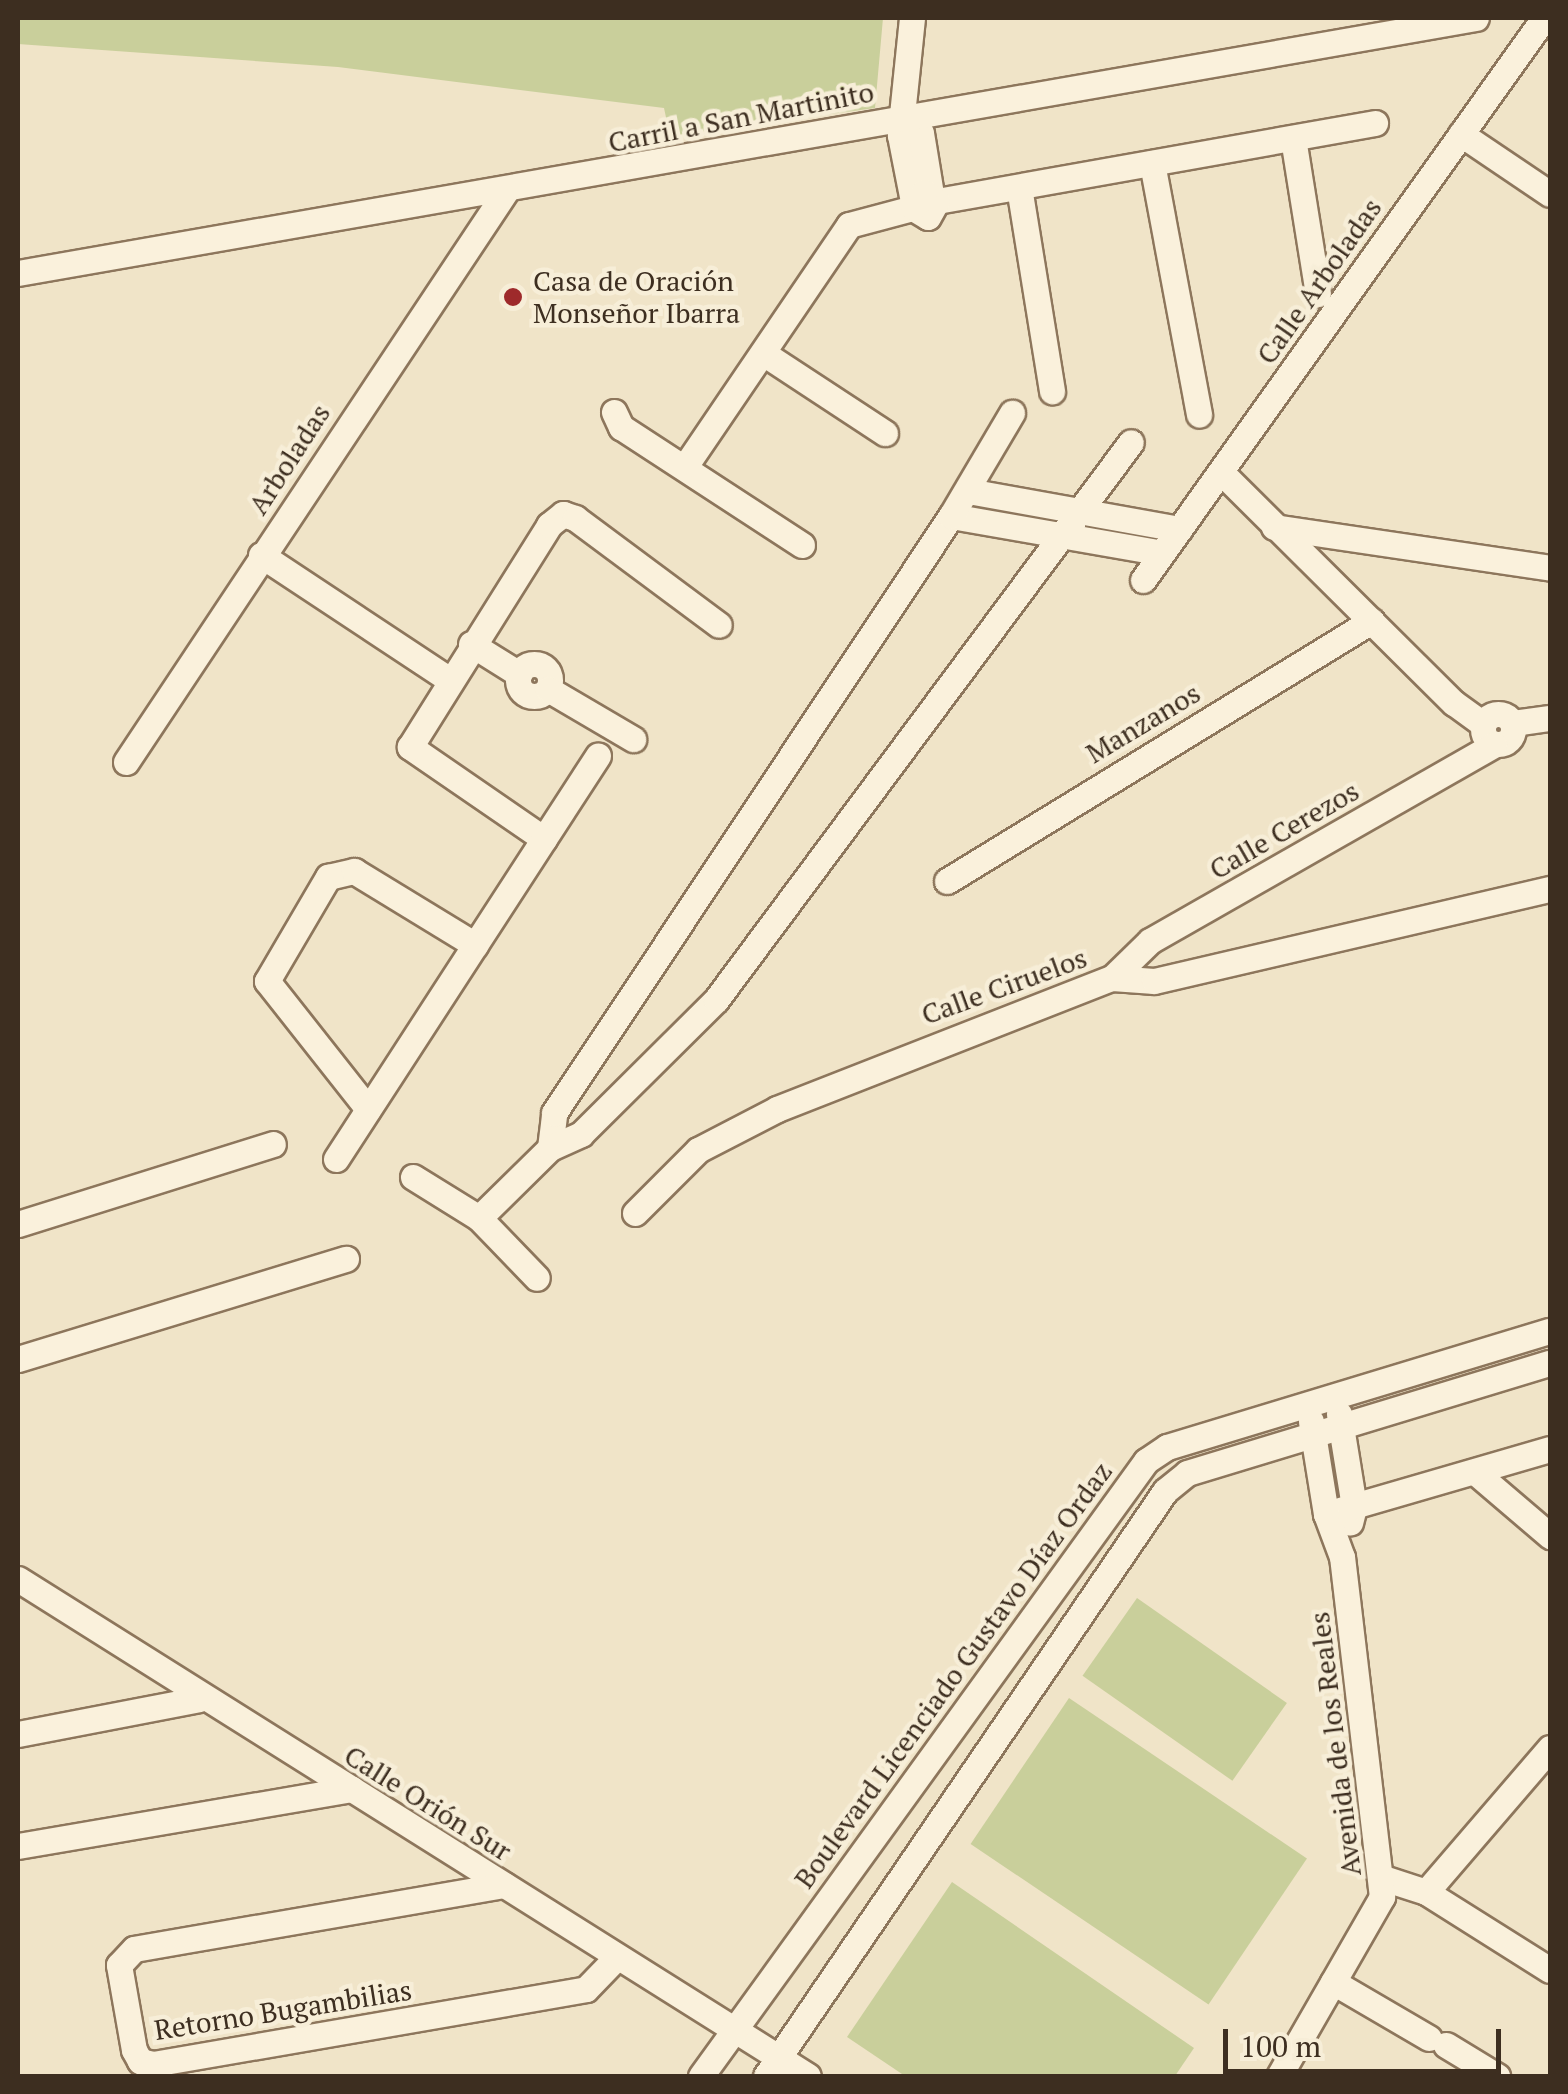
<!DOCTYPE html>
<html>
<head>
<meta charset="utf-8">
<style>
  body { margin:0 }
  #map { position:relative; width:1568px; height:2094px; overflow:hidden; background:#f0e4c8; font-family:"PT Serif",serif }
  div>[style] { position:absolute }
  [style*='--x'] { left:calc(var(--x)*1px); top:calc(var(--y)*1px); width:calc(var(--w)*1px); rotate:calc(var(--a)*1deg) }
  .green>* { inset:0; background:#c9cf9b; transform-origin:0 0 }
  .roads { filter:drop-shadow(2px 0 #8d765c) drop-shadow(-2px 0 #8d765c) drop-shadow(0 2px #8d765c) drop-shadow(0 -2px #8d765c) }
  .minor>* { height:25px; margin:-12.5px; padding:0 12.5px; transform-origin:12.5px; border-radius:12.5px; background:#faf1dc }
  .minor>.ring { margin:-12.5px; padding:0; box-sizing:content-box; background:none; border:25px solid #faf1dc; border-radius:50% }
  .dots>* { width:28px; height:28px; translate:-50% -50%; box-sizing:border-box; border:5px solid #f7eed8; border-radius:50% }
  span { translate:-50% -50%; white-space:nowrap; text-align:center; line-height:1.15; -webkit-text-stroke:9px #f7eed8; paint-order:stroke }
  .street-label { font-size:28px; color:#3d2e20 }
  .poi-label { font-size:28px; color:#3d2e20 }
  .left { translate:0 -50%; text-align:left }
  .frame { position:absolute; inset:0; border:20px solid #3d2e20; pointer-events:none }
  .scale { position:absolute; left:1223px; top:2029px; width:278px; height:45px; box-sizing:border-box; border:5px solid #3d2e20; border-top:0; padding-left:12px; font-size:30px; line-height:35px; white-space:nowrap; color:#3d2e20; -webkit-text-stroke:8px #f7eed8; paint-order:stroke }
</style>
</head>
<body>
<div id="map">
  <div class="green">
    <i style="clip-path:polygon(18px 18px,883px 18px,875px 108px,670px 136px,664px 108px,338px 67px,18px 44px)"></i>
    <i style="left:1137px;top:1598px;width:183px;height:95px;rotate:35deg"></i>
    <i style="left:1069px;top:1698px;width:287px;height:176px;rotate:34deg"></i>
    <i style="clip-path:polygon(952px 1882px,1194px 2048px,1175px 2076px,905px 2076px,847px 2037px)"></i>
  </div>
  <div class="roads">
    <div class="minor">
      <i style="--x:912;--y:18;--w:118;--a:95.9"></i>
      <i style="--x:900;--y:135;--w:67;--a:78.9"></i>
      <i style="--x:905;--y:116;--w:23;--a:47"></i>
      <i style="--x:921;--y:133;--w:62;--a:80.7"></i>
      <i style="--x:1461;--y:134;--w:107;--a:34"></i>
      <i style="--x:1293;--y:138;--w:158;--a:80.9"></i>
      <i style="--x:1152;--y:163;--w:256;--a:79.4"></i>
      <i style="--x:1019;--y:187;--w:207;--a:80.8"></i>
      <i style="--x:937;--y:201;--w:445;--a:-10.1"></i>
      <i style="--x:18;--y:273;--w:1480;--a:-9.92"></i>
      <i style="--x:763;--y:353;--w:146;--a:33.3"></i>
      <i style="--x:614;--y:412;--w:17;--a:65"></i>
      <i style="--x:621;--y:427;--w:216;--a:33.1"></i>
      <i style="--x:686;--y:465;--w:290;--a:-55.8"></i>
      <i style="--x:849;--y:225;--w:66;--a:-14.9"></i>
      <i style="--x:913;--y:208;--w:17;--a:31"></i>
      <i style="--x:928;--y:217;--w:18;--a:-61"></i>
      <i style="--x:937;--y:201;--w:16;--a:-145"></i>
      <i style="--x:924;--y:192;--w:19;--a:125"></i>
      <i style="--x:1221;--y:472;--w:328;--a:44.8"></i>
      <i style="--x:1454;--y:703;--w:36;--a:36"></i>
      <i style="--x:968;--y:491;--w:215;--a:10.2"></i>
      <i style="--x:951;--y:516;--w:214;--a:9.9"></i>
      <i style="--x:1274;--y:527;--w:279;--a:8.4"></i>
      <i style="--x:261;--y:555;--w:224;--a:33.5"></i>
      <i style="--x:1143;--y:580;--w:690;--a:-54.49"></i>
      <i style="--x:471;--y:644;--w:57;--a:32"></i>
      <i class="ring" style="left:518px;top:664px;width:7px;height:7px"></i>
      <i style="--x:548;--y:689;--w:99;--a:30.5"></i>
      <i class="ring" style="left:1483px;top:714px;width:5px;height:5px"></i>
      <i style="--x:1513;--y:723;--w:37;--a:-8"></i>
      <i style="--x:126;--y:762;--w:686;--a:-56.36"></i>
      <i style="--x:544;--y:839;--w:163;--a:-145.5"></i>
      <i style="--x:410;--y:747;--w:262;--a:-57.9"></i>
      <i style="--x:549;--y:525;--w:18;--a:-38"></i>
      <i style="--x:563;--y:514;--w:13;--a:18"></i>
      <i style="--x:575;--y:518;--w:179;--a:36.6"></i>
      <i style="--x:947;--y:881;--w:498;--a:-31.5"></i>
      <i style="--x:1112;--y:978;--w:53;--a:-44.2"></i>
      <i style="--x:1150;--y:941;--w:396;--a:-29.7"></i>
      <i style="--x:368;--y:1109;--w:163;--a:-128.3"></i>
      <i style="--x:267;--y:981;--w:121;--a:-59.6"></i>
      <i style="--x:328;--y:877;--w:27;--a:-13"></i>
      <i style="--x:354;--y:871;--w:142;--a:31.4"></i>
      <i style="--x:550;--y:1148;--w:35;--a:-83"></i>
      <i style="--x:554;--y:1113;--w:717;--a:-56.38"></i>
      <i style="--x:951;--y:516;--w:120;--a:-59.4"></i>
      <i style="--x:336;--y:1159;--w:481;--a:-57"></i>
      <i style="--x:413;--y:1177;--w:78;--a:31.8"></i>
      <i style="--x:479;--y:1218;--w:83;--a:46"></i>
      <i style="--x:635;--y:1213;--w:89;--a:-45"></i>
      <i style="--x:698;--y:1150;--w:89;--a:-27.4"></i>
      <i style="--x:777;--y:1109;--w:360;--a:-21.4"></i>
      <i style="--x:1112;--y:978;--w:42;--a:4.1"></i>
      <i style="--x:1154;--y:981;--w:407;--a:-13.1"></i>
      <i style="--x:479;--y:1218;--w:100;--a:-44.6"></i>
      <i style="--x:550;--y:1148;--w:34;--a:-24"></i>
      <i style="--x:581;--y:1134;--w:190;--a:-44.8"></i>
      <i style="--x:716;--y:1000;--w:695;--a:-53.36"></i>
      <i style="--x:18;--y:1224;--w:267;--a:-17.4"></i>
      <i style="--x:18;--y:1359;--w:343;--a:-17"></i>
      <i style="--x:1339;--y:1414;--w:94;--a:80.8"></i>
      <i style="--x:1354;--y:1507;--w:16;--a:104"></i>
      <i style="--x:1475;--y:1472;--w:99;--a:40.5"></i>
      <i style="--x:1326;--y:1514;--w:233;--a:-16.2"></i>
      <i style="--x:18;--y:1579;--w:933;--a:32.17"></i>
      <i style="--x:18;--y:1734;--w:184;--a:-10.9"></i>
      <i style="--x:18;--y:1846;--w:339;--a:-9.7"></i>
      <i style="--x:1383;--y:1878;--w:45;--a:18"></i>
      <i style="--x:1426;--y:1892;--w:146;--a:32.2"></i>
      <i style="--x:504;--y:1885;--w:375;--a:170.2"></i>
      <i style="--x:134;--y:1949;--w:22;--a:133"></i>
      <i style="--x:119;--y:1965;--w:86;--a:80"></i>
      <i style="--x:134;--y:2050;--w:13;--a:61"></i>
      <i style="--x:140;--y:2061;--w:13;--a:13"></i>
      <i style="--x:153;--y:2064;--w:439;--a:-9.8"></i>
      <i style="--x:586;--y:1989;--w:43;--a:-45.9"></i>
      <i style="--x:1426;--y:1892;--w:190;--a:-49.3"></i>
      <i style="--x:1333;--y:1982;--w:111;--a:30.3"></i>
      <i style="--x:1446;--y:2045;--w:60;--a:31.3"></i>
      <i style="--x:701;--y:2076;--w:759;--a:-54.11"></i>
      <i style="--x:1146;--y:1461;--w:25;--a:-34"></i>
      <i style="--x:1167;--y:1447;--w:400;--a:-16.9"></i>
      <i style="--x:766;--y:2076;--w:708;--a:-55.7"></i>
      <i style="--x:1165;--y:1491;--w:28;--a:-39"></i>
      <i style="--x:1187;--y:1473;--w:379;--a:-16.9"></i>
      <i style="--x:1279;--y:2076;--w:207;--a:-60.1"></i>
      <i style="--x:1382;--y:1897;--w:342;--a:-96.7"></i>
      <i style="--x:1342;--y:1557;--w:46;--a:-110.4"></i>
      <i style="--x:1326;--y:1514;--w:94;--a:-99.2"></i>
    </div>
  </div>
  <div class="dots">
    <i style="left:513px;top:297px;background:#9e2a2b"></i>
  </div>
  <div class="street-label">
    <span style="left:741px;top:117px;rotate:-11deg">Carril a San Martinito</span>
    <span style="left:1319px;top:281px;rotate:-55deg">Calle Arboladas</span>
    <span style="left:289px;top:459px;rotate:-57deg">Arboladas</span>
    <span style="left:1143px;top:723px;rotate:-31deg">Manzanos</span>
    <span style="left:1284px;top:830px;rotate:-30deg">Calle Cerezos</span>
    <span style="left:1004px;top:986px;rotate:-20deg">Calle Ciruelos</span>
    <span style="left:953px;top:1675px;rotate:-54deg">Boulevard Licenciado Gustavo Díaz Ordaz</span>
    <span style="left:1335px;top:1744px;rotate:-97deg">Avenida de los Reales</span>
    <span style="left:428px;top:1803px;rotate:32deg">Calle Orión Sur</span>
    <span style="left:283px;top:2010px;rotate:-9deg">Retorno Bugambilias</span>
  </div>
  <div class="poi-label">
    <span class="left" style="left:533px;top:297px">Casa de Oración<br>Monseñor Ibarra</span>
  </div>
  <div class="frame"></div>
  <div class="scale">100 m</div>
</div>
</body>
</html>
